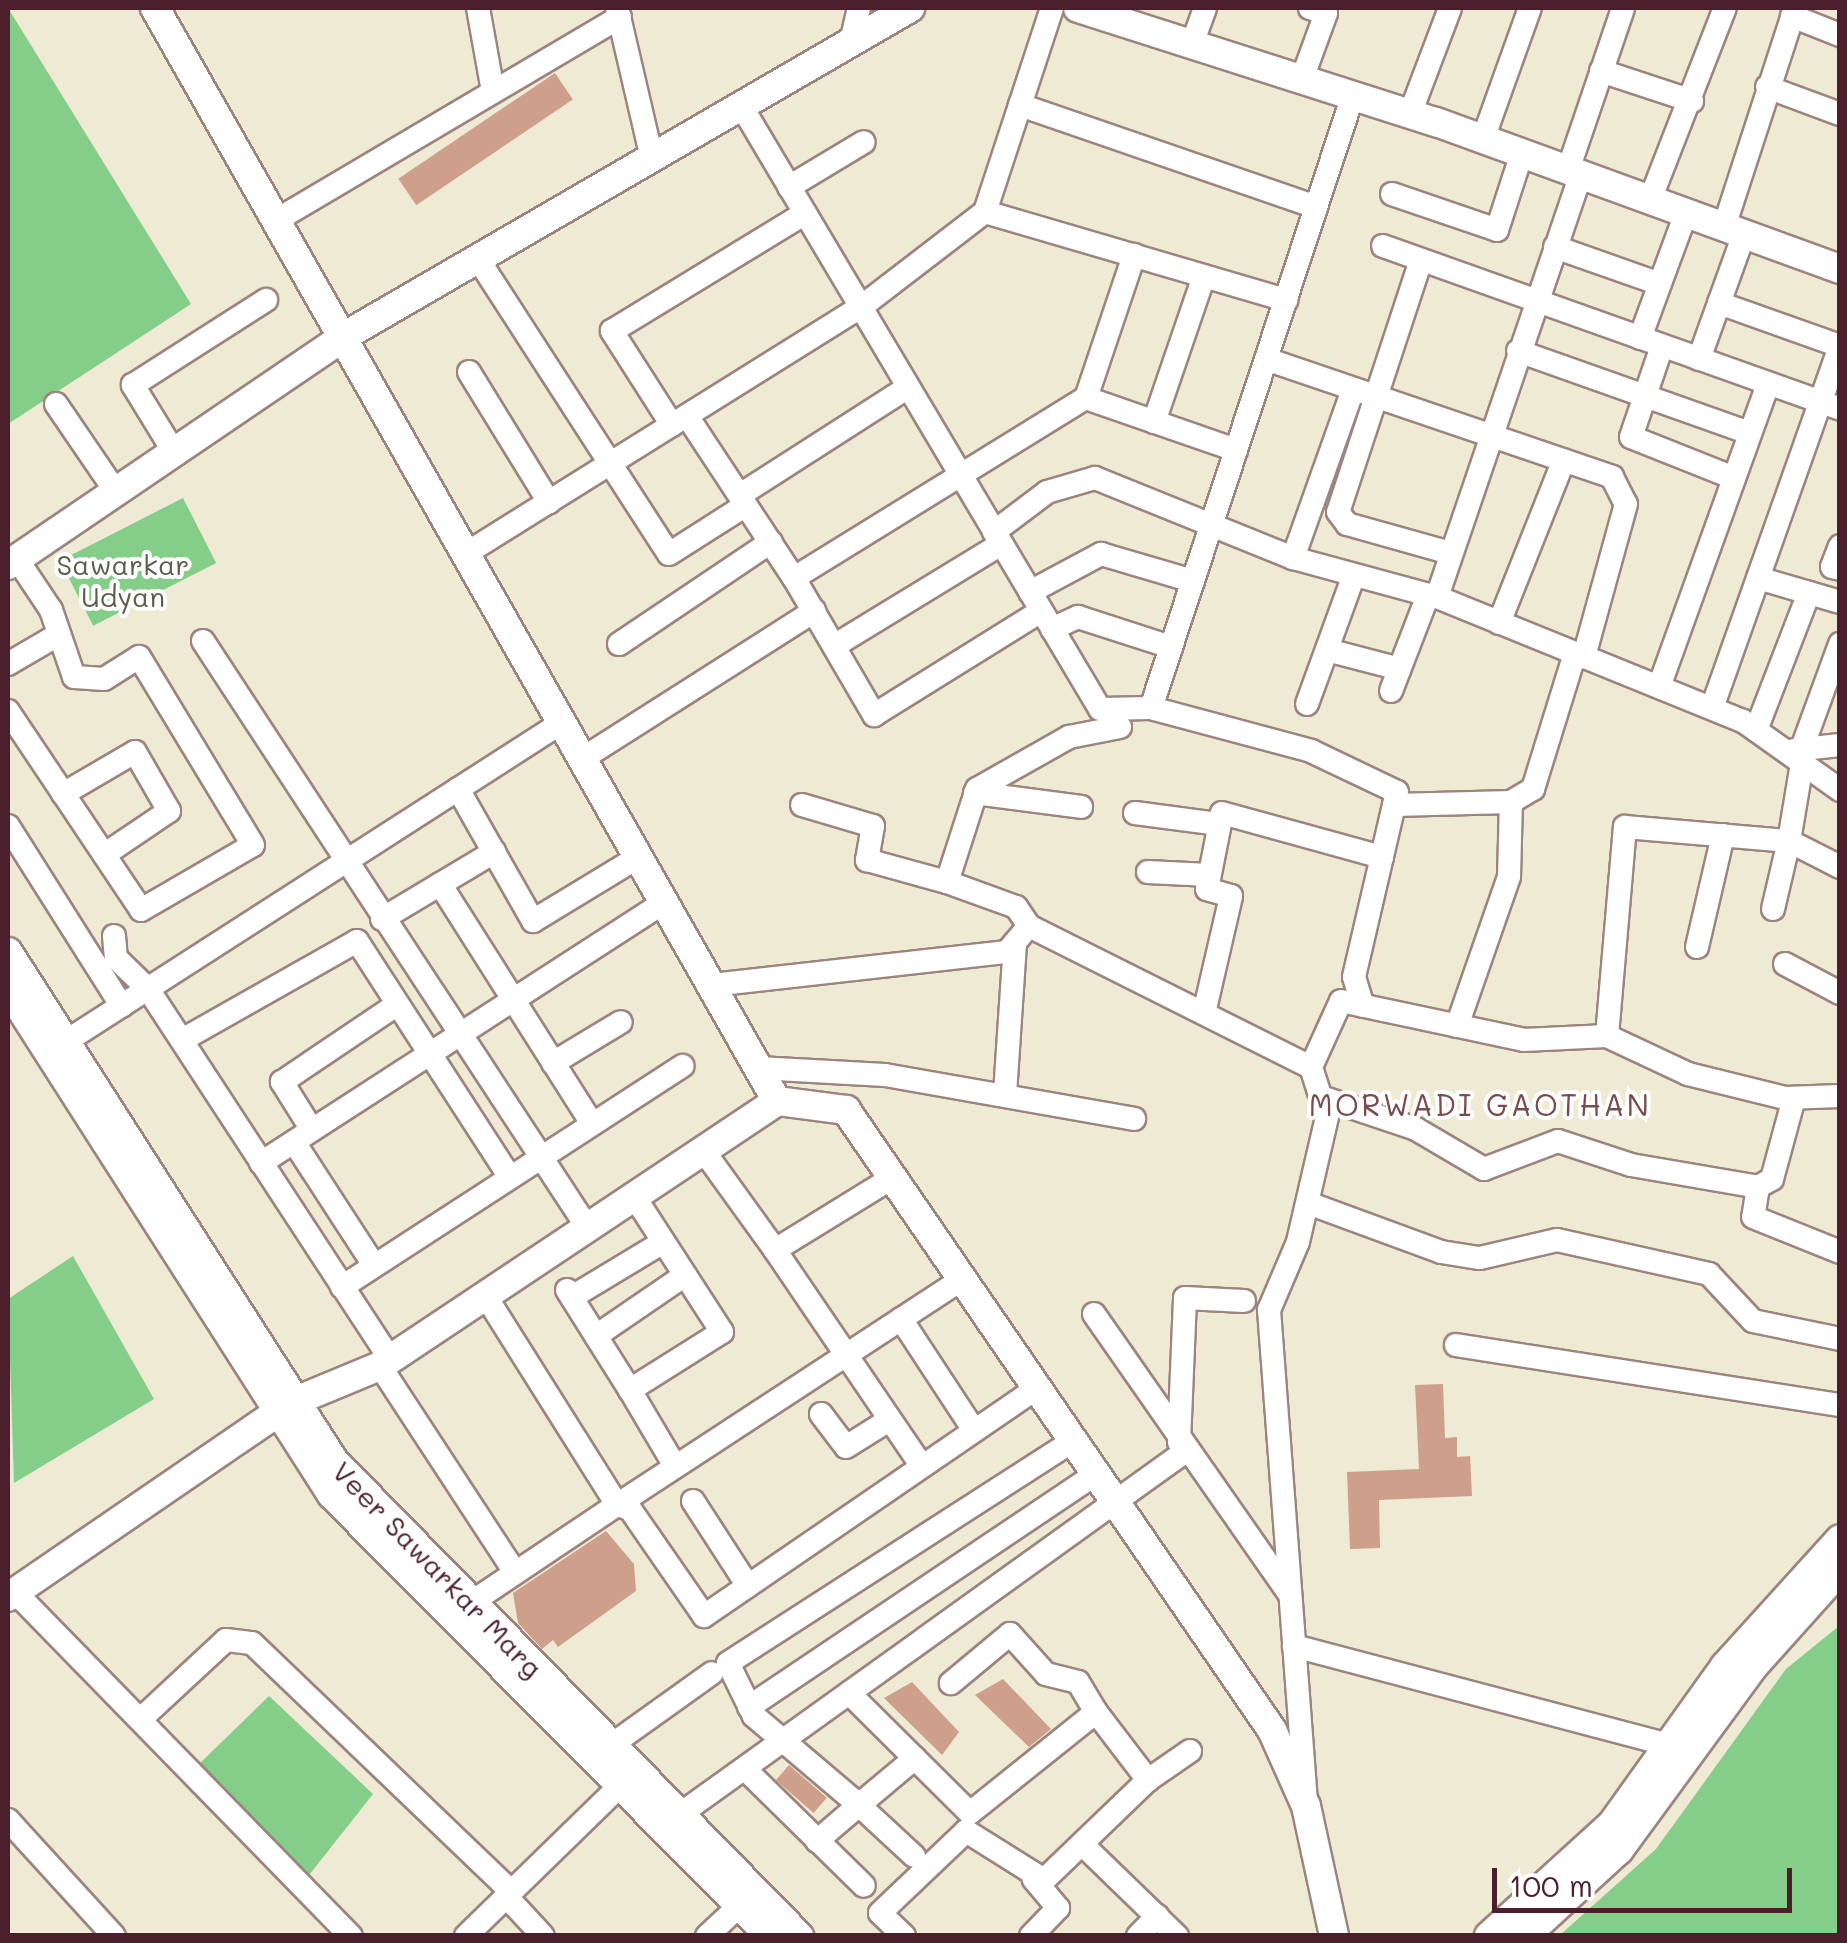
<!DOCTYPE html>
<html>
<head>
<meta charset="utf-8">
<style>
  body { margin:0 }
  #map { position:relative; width:1847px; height:1943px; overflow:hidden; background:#efead3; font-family:Mali,sans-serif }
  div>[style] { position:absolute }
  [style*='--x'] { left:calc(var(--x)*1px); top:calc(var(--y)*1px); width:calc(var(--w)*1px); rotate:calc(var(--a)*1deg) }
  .green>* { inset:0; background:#85ce8a; transform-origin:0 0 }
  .building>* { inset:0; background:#cea08b; transform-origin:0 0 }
  .roads { filter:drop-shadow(2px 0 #9c847f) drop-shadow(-2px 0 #9c847f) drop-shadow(0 2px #9c847f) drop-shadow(0 -2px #9c847f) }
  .minor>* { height:22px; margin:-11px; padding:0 11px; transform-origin:11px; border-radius:11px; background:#fff }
  .tertiary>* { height:28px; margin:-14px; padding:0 14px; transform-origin:14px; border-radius:14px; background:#fff }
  span { translate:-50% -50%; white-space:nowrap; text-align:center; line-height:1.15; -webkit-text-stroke:8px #fff; paint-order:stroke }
  .park-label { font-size:28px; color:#5f5c4c }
  .street-label { font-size:28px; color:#4a1f2b }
  .neighbourhood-label { font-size:30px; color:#784c4d; letter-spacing:2.5px }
  .frame { position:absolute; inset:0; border:10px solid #4a1f2b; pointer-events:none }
  .scale { position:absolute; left:1492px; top:1868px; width:300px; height:45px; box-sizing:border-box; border:5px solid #4a1f2b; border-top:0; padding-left:12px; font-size:30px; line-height:35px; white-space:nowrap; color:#4a1f2b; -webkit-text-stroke:8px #fff; paint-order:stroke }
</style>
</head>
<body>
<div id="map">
  <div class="green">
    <i style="clip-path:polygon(8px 8px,191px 304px,8px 424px)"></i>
    <i style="left:183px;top:498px;width:73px;height:138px;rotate:63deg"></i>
    <i style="clip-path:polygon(73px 1256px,154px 1399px,14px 1483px,8px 1299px)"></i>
    <i style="clip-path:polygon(1839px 1626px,1839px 1935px,1560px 1935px,1656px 1849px,1786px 1669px)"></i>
    <i style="clip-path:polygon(269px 1696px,373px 1794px,302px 1884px,198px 1765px)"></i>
  </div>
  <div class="building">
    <i style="left:555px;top:73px;width:32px;height:189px;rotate:56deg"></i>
    <i style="clip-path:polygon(1443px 1384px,1445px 1438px,1457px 1437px,1457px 1457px,1470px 1456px,1472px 1496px,1379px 1500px,1380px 1548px,1350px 1549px,1347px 1472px,1419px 1469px,1415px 1385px)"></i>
    <i style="clip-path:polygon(606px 1531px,634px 1564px,636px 1591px,558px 1647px,553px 1640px,542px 1649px,518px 1623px,513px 1593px)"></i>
    <i style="clip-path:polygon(1003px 1679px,1051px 1729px,1029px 1747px,975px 1695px)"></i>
    <i style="clip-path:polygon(912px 1682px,959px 1732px,942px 1755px,884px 1698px)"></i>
    <i style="left:789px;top:1765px;width:50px;height:20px;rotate:41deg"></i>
  </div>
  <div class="roads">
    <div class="minor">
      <i style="--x:478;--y:8;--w:84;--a:79.8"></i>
      <i style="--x:617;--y:8;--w:155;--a:76.9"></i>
      <i style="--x:1052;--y:8;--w:215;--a:108.2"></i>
      <i style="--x:985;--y:212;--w:314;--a:16.3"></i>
      <i style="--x:1792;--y:16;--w:52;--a:21.6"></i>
      <i style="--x:852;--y:38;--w:31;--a:-77"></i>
      <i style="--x:1192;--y:44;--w:38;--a:-70"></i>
      <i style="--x:1601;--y:71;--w:96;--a:18.2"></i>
      <i style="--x:1302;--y:79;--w:70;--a:-70"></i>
      <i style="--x:1326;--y:13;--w:17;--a:-163"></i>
      <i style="--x:1767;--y:87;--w:78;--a:20.3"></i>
      <i style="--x:1020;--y:105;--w:313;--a:19"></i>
      <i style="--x:742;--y:107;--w:700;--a:59.26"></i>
      <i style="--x:1100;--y:709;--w:51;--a:-1.1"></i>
      <i style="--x:1151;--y:708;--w:645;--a:-71.76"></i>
      <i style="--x:1410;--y:114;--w:113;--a:-69.3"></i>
      <i style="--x:1483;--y:139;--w:139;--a:-70.3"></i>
      <i style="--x:1568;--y:170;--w:171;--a:-71.2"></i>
      <i style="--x:789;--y:187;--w:87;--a:-31"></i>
      <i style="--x:1392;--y:194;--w:111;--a:18.9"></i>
      <i style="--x:1497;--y:230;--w:81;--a:-72"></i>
      <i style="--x:1650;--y:200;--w:206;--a:-68.7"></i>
      <i style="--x:280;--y:218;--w:395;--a:-30.6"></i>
      <i style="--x:1724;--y:227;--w:230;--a:-72"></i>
      <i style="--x:1383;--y:246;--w:485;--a:19.6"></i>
      <i style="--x:1555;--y:247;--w:111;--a:19.4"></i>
      <i style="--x:478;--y:259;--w:351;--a:57.1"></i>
      <i style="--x:669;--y:554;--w:91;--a:-32.5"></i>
      <i style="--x:1421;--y:260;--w:265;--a:108.2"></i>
      <i style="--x:1338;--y:512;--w:15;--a:53"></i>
      <i style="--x:1347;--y:524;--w:107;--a:15.7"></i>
      <i style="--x:1719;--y:303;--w:128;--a:19.6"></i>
      <i style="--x:1640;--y:338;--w:133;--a:-69.8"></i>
      <i style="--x:1662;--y:346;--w:96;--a:108.8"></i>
      <i style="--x:1631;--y:437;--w:111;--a:21.7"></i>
      <i style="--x:1518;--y:351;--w:246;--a:19.5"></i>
      <i style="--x:1266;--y:359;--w:366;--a:18.8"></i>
      <i style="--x:1612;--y:477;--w:30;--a:63"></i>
      <i style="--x:1626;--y:504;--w:159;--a:105.4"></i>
      <i style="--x:1699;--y:359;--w:133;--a:-70.2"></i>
      <i style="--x:469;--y:372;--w:153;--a:58.4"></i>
      <i style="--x:1086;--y:398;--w:151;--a:-71.4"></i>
      <i style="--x:56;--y:404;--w:107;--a:55.7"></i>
      <i style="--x:687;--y:416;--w:194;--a:56.6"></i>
      <i style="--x:794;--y:578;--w:343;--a:-31.7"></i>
      <i style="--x:1086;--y:398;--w:159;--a:19.1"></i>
      <i style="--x:1154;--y:422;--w:154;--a:-71.1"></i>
      <i style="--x:672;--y:425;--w:112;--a:-122.6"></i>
      <i style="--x:612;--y:331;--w:226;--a:-31.4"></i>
      <i style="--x:174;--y:452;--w:79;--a:-121.5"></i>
      <i style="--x:133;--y:385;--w:158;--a:-32.6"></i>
      <i style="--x:740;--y:495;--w:200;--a:-32.7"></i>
      <i style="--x:994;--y:532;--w:66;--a:-37"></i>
      <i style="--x:1047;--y:492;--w:50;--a:-16.3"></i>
      <i style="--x:1095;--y:478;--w:214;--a:22"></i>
      <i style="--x:1293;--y:558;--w:149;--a:15.2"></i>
      <i style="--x:1437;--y:597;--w:330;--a:22.1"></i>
      <i style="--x:1743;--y:721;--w:119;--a:35.4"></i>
      <i style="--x:1840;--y:546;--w:22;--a:111"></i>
      <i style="--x:1832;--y:567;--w:8;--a:14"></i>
      <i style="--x:470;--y:551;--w:461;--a:-32"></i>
      <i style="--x:861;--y:307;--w:156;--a:-37.5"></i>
      <i style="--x:1293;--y:558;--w:176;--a:-70.4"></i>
      <i style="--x:794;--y:578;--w:159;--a:59.7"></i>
      <i style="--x:874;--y:715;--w:197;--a:-31.9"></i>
      <i style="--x:1758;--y:578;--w:85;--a:16.3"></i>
      <i style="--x:1030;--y:592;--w:81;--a:-28.2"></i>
      <i style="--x:1101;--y:554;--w:96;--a:16.4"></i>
      <i style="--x:1437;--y:597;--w:446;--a:-71.2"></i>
      <i style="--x:1499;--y:623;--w:175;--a:-68.3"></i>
      <i style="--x:1052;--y:629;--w:29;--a:-25"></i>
      <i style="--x:1078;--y:617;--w:98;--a:17.9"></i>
      <i style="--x:203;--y:641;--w:701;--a:56.76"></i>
      <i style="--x:619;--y:644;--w:183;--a:-33.9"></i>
      <i style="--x:834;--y:646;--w:196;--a:-31.4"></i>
      <i style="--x:1327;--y:650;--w:75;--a:14.6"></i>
      <i style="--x:8;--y:664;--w:56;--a:-30.3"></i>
      <i style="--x:1659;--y:687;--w:322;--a:-70.2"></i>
      <i style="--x:1391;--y:691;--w:103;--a:-68.9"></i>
      <i style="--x:1307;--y:704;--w:137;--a:-70"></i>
      <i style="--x:1151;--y:708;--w:166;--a:15"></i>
      <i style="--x:1311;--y:751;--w:95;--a:25.5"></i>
      <i style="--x:1397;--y:792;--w:190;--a:103.1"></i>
      <i style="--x:1354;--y:977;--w:30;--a:73"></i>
      <i style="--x:1712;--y:708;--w:383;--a:-70.5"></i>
      <i style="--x:8;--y:711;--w:239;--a:56.2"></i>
      <i style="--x:141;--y:910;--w:129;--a:-30.1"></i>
      <i style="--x:253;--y:845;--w:220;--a:-121.2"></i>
      <i style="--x:139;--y:657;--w:41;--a:147.8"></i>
      <i style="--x:104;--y:679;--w:30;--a:-176"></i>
      <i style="--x:74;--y:677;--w:71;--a:-108.9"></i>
      <i style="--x:51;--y:610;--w:61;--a:-123.7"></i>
      <i style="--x:1756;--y:730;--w:147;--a:-68.9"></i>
      <i style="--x:1802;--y:748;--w:111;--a:-69.9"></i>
      <i style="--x:1794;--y:750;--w:46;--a:-6.2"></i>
      <i style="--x:585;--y:757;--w:272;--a:-32.5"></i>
      <i style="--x:458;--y:789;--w:152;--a:60.4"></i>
      <i style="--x:533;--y:921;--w:125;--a:-31.3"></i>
      <i style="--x:975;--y:793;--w:107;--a:7.5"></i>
      <i style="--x:63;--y:794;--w:83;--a:-30.3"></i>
      <i style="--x:135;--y:752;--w:68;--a:60"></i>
      <i style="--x:169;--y:811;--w:78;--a:145.9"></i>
      <i style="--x:802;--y:805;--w:74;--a:16.5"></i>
      <i style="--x:873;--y:826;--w:35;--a:100"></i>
      <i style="--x:867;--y:860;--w:83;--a:15.4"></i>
      <i style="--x:1394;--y:805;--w:117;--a:-1.5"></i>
      <i style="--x:1511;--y:802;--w:26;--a:-31"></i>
      <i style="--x:1533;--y:789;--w:142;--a:-72.8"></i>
      <i style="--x:1135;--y:813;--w:85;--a:7.5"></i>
      <i style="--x:8;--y:826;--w:213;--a:57.7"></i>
      <i style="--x:1148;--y:872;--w:61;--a:2.8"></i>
      <i style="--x:440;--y:884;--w:282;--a:57.6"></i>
      <i style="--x:1773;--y:909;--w:70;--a:-76.8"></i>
      <i style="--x:1789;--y:841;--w:57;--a:27"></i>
      <i style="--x:382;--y:919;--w:131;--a:-30.9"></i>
      <i style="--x:1029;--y:926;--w:23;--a:-124"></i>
      <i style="--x:1016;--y:907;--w:73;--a:-160.1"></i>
      <i style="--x:947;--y:882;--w:98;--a:-72.1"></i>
      <i style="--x:977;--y:789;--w:106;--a:-29.5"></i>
      <i style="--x:1069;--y:737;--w:52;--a:-11.1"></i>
      <i style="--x:114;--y:936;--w:22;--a:85"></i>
      <i style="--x:116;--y:958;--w:45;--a:44.1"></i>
      <i style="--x:148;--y:989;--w:442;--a:56.8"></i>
      <i style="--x:1697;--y:947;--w:115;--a:-76.9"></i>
      <i style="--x:1785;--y:964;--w:62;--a:27.8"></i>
      <i style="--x:712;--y:985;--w:297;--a:-6.4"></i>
      <i style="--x:1007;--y:952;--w:34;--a:-50"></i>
      <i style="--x:1029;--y:926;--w:315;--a:26.6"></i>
      <i style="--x:1311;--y:1067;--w:52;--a:72.3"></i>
      <i style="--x:1327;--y:1117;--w:128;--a:103.1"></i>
      <i style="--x:1298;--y:1242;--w:74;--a:113.1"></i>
      <i style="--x:1269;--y:1310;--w:484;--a:85.7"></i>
      <i style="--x:1205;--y:1009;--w:116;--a:-77"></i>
      <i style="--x:1231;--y:896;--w:25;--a:-164"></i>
      <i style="--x:1207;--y:889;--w:77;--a:-78.8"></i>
      <i style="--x:1222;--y:813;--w:166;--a:15.4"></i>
      <i style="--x:1457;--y:1026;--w:158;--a:-70.8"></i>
      <i style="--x:1509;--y:877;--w:75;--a:-88.5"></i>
      <i style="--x:1607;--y:1036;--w:210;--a:-85.1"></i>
      <i style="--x:1625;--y:827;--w:165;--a:4.9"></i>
      <i style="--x:1789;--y:841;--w:79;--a:-80.5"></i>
      <i style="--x:182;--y:1040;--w:201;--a:-29.5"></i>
      <i style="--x:357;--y:941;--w:280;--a:57.1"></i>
      <i style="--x:65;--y:1042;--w:593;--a:-32.75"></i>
      <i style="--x:553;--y:1063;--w:79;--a:-31.1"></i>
      <i style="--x:1311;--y:1067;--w:72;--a:-65.6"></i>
      <i style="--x:1341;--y:1001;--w:187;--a:12"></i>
      <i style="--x:1524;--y:1040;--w:83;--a:-2.8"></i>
      <i style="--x:1607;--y:1036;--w:89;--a:25.1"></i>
      <i style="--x:1688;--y:1074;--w:100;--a:13.9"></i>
      <i style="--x:1785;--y:1098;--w:55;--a:-2.1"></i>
      <i style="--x:758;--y:1068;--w:127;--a:3.2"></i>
      <i style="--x:885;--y:1075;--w:253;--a:10"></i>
      <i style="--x:1005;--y:1094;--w:151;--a:-86.2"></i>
      <i style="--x:1321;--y:1097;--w:100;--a:18.6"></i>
      <i style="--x:1416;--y:1129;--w:79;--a:30.5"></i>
      <i style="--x:1484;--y:1169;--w:79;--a:-20.7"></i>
      <i style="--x:1558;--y:1141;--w:77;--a:18.2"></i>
      <i style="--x:1631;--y:1165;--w:129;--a:9.8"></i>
      <i style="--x:1758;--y:1187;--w:30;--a:99"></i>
      <i style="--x:1753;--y:1217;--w:94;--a:21.9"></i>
      <i style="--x:312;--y:1130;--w:57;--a:-122"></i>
      <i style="--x:282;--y:1082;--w:138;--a:-34"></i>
      <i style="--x:294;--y:1142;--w:147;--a:57"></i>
      <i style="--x:703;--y:1150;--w:123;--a:54.2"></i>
      <i style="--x:775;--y:1250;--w:137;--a:-31.6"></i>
      <i style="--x:261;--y:1163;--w:481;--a:-32.9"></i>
      <i style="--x:1758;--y:1187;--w:16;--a:-30"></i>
      <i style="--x:1772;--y:1179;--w:84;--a:-74.8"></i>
      <i style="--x:634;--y:1196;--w:162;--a:57.1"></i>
      <i style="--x:722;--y:1332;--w:109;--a:147.8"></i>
      <i style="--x:630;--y:1390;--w:88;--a:59.4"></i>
      <i style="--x:1308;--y:1203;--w:142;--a:20.2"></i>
      <i style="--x:1441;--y:1252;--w:39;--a:9"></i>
      <i style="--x:1480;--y:1258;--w:79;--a:-13.2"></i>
      <i style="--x:1557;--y:1240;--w:156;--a:12.6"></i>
      <i style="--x:1709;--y:1274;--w:64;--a:46.9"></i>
      <i style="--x:1753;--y:1321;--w:89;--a:11.7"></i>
      <i style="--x:775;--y:1250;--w:261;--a:55.8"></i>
      <i style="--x:342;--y:1287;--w:406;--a:-33"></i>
      <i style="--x:567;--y:1290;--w:118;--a:57.8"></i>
      <i style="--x:485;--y:1295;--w:248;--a:57.8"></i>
      <i style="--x:617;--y:1505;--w:412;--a:-33.2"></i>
      <i style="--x:572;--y:1297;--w:106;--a:-31.1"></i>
      <i style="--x:1094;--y:1314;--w:343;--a:55.1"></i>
      <i style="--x:901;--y:1319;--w:133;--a:56.7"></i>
      <i style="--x:596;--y:1336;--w:108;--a:-34.4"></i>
      <i style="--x:1456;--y:1345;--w:389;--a:8.9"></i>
      <i style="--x:380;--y:1366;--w:246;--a:56.8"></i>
      <i style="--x:821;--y:1414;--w:41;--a:52.9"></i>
      <i style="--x:846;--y:1447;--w:51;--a:-32.1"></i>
      <i style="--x:1179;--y:1442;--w:144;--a:-87.6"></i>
      <i style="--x:1185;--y:1298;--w:59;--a:2.9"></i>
      <i style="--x:693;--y:1501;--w:101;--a:57.1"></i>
      <i style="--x:15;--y:1592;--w:481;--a:45.7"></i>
      <i style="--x:469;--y:1604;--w:178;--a:-33.8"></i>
      <i style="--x:617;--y:1505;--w:14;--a:17"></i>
      <i style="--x:630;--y:1509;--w:130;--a:55.3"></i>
      <i style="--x:704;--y:1616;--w:404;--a:-34.4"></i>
      <i style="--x:1294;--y:1646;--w:389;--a:14.8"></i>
      <i style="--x:849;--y:1693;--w:170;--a:44.8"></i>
      <i style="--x:970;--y:1813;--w:161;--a:-38.7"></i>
      <i style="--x:1096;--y:1712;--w:35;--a:-121"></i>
      <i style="--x:1078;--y:1682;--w:33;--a:-166"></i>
      <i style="--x:1046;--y:1674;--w:54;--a:-132"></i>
      <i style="--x:1010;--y:1634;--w:77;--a:140.3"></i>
      <i style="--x:749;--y:1707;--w:418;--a:-33.9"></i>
      <i style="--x:1096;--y:1712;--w:86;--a:52.6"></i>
      <i style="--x:1148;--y:1780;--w:51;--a:-34.6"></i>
      <i style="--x:143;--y:1717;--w:113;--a:-42.9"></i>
      <i style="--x:226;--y:1640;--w:26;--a:7"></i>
      <i style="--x:252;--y:1643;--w:359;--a:43.8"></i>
      <i style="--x:610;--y:1746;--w:125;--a:-35.6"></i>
      <i style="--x:746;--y:1770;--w:165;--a:44.5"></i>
      <i style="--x:679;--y:1815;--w:624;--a:-35.68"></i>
      <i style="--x:8;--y:1820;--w:157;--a:47.6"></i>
      <i style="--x:817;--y:1841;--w:55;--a:-40.6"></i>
      <i style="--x:859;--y:1805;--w:138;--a:-139.7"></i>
      <i style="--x:754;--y:1716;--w:59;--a:-116.1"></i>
      <i style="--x:728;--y:1663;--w:410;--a:-32.8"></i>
      <i style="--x:1083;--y:1845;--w:131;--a:44.1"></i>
      <i style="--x:914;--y:1856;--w:75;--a:-137.2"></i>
      <i style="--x:859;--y:1805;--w:73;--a:-40"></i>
      <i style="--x:506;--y:1896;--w:54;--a:47.2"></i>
      <i style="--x:466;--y:1936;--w:232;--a:-44.3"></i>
      <i style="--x:707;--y:1936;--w:45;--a:-43.2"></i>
      <i style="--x:904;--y:1936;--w:33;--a:-136"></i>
      <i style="--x:880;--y:1913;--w:119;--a:-43.6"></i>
      <i style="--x:966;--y:1831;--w:92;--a:32.1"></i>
      <i style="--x:1044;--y:1880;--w:144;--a:-43.9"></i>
      <i style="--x:1031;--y:1936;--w:39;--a:-46"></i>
      <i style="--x:1058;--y:1908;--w:38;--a:-130"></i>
      <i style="--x:1138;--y:1936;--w:28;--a:-46"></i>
    </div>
    <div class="tertiary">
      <i style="--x:155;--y:8;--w:1258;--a:60.36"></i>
      <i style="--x:1078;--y:8;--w:376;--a:17.7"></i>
      <i style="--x:1436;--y:122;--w:430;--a:20"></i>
      <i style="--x:8;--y:565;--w:411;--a:-34.2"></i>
      <i style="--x:348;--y:334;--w:650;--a:-30.12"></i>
      <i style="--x:8;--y:952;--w:604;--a:57.36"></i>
      <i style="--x:334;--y:1461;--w:665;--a:45.61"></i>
      <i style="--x:8;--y:989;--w:601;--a:57.37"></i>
      <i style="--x:332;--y:1495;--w:622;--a:45.2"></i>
      <i style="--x:8;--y:1597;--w:345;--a:-34.4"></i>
      <i style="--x:293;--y:1402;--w:94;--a:-22.5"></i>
      <i style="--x:380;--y:1366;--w:477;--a:-33.7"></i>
      <i style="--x:777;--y:1101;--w:70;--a:7.4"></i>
      <i style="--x:846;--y:1110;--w:752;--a:55.51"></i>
      <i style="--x:1272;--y:1730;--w:83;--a:65.9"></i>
      <i style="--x:1306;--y:1806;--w:133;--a:77.8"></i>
      <i style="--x:1489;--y:1936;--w:166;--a:-42.3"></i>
      <i style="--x:1612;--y:1824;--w:194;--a:-54.4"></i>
      <i style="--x:1725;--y:1666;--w:171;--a:-47.8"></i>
      <i style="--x:1525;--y:1936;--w:127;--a:-42.5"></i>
      <i style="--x:1619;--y:1850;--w:225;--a:-53.8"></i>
      <i style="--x:1752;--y:1668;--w:132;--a:-48.1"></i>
    </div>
  </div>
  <div class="park-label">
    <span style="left:123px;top:580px">Sawarkar<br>Udyan</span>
  </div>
  <div class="street-label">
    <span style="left:438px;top:1569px;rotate:46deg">Veer Sawarkar Marg</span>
  </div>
  <div class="neighbourhood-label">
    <span style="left:1480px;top:1104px">MORWADI GAOTHAN</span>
  </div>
  <div class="frame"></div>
  <div class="scale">100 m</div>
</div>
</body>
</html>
